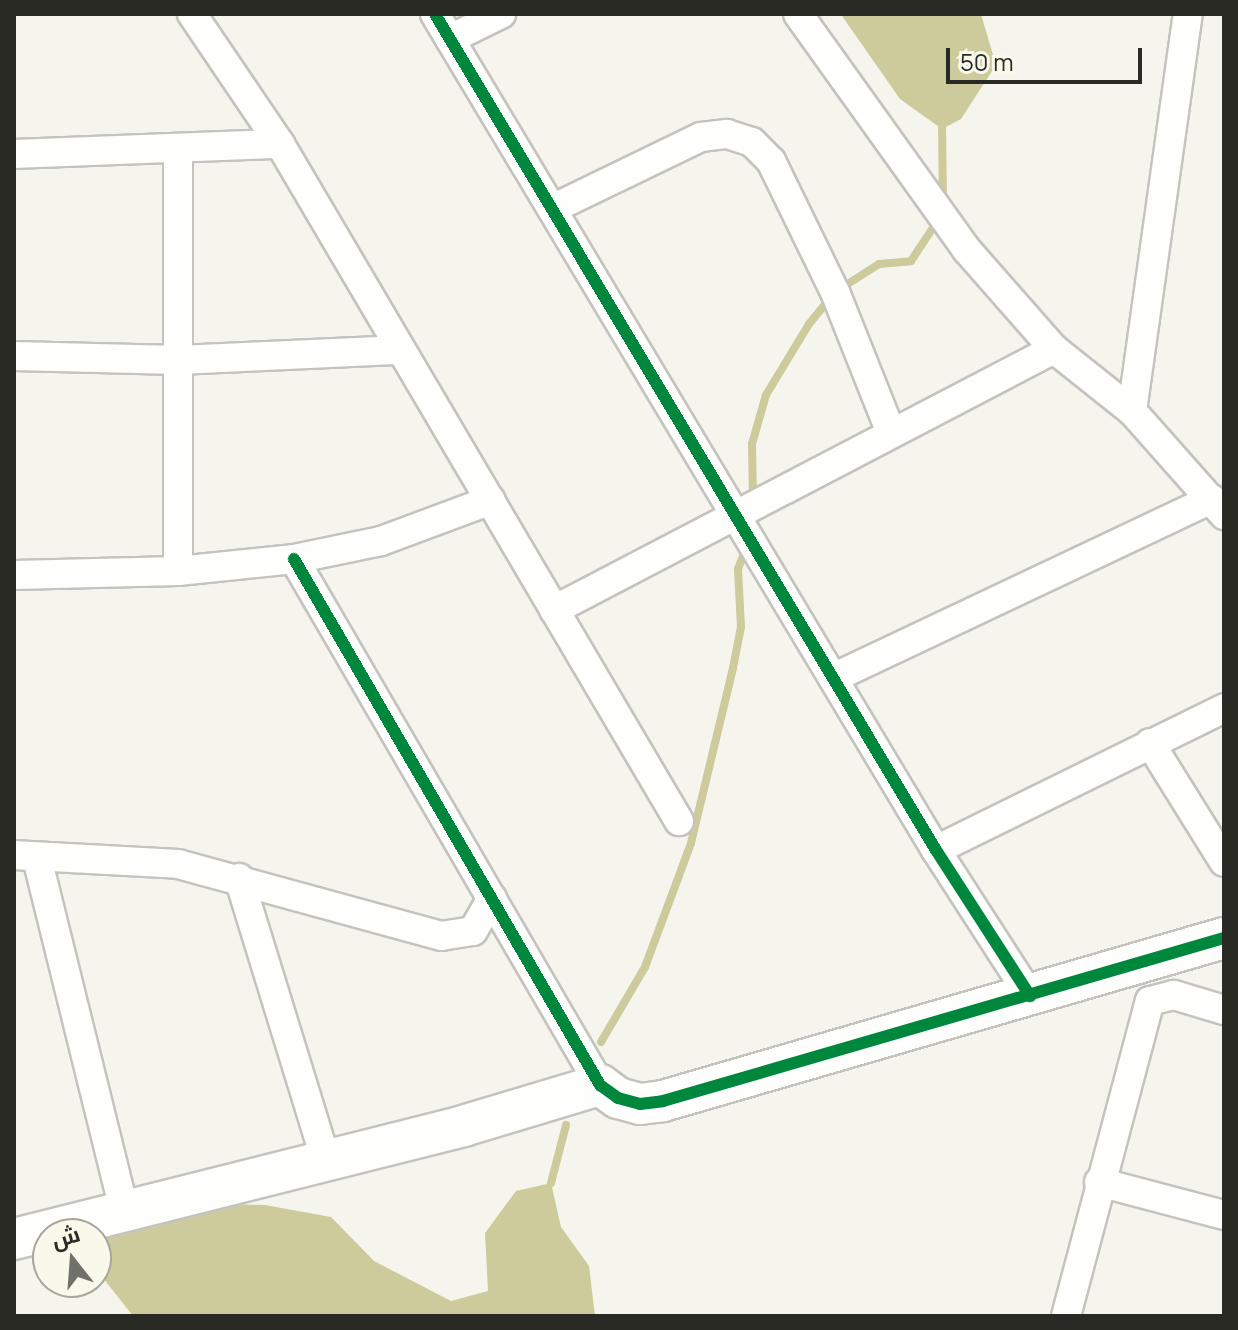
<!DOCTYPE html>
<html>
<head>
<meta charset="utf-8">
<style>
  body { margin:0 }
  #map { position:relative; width:1238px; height:1330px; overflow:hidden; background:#f5f5ee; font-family:Manrope,Cairo,sans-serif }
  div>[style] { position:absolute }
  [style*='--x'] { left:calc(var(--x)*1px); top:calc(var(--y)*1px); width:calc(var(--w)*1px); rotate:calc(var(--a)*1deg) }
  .water>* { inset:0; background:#cdca9b }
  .stream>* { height:8px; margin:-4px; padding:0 4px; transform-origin:4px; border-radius:4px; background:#cdca9b }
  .roads { filter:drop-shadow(2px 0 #c4c3be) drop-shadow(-2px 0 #c4c3be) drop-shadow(0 2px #c4c3be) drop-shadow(0 -2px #c4c3be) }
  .street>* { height:28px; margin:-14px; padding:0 14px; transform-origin:14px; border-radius:14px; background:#fefefc }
  .secondary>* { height:40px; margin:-20px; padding:0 20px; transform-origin:20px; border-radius:20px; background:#fefefc }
  .cycleway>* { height:12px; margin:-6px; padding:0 6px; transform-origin:6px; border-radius:6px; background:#00873e }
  span { translate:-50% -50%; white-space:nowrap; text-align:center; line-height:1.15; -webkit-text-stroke:7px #f8f8eb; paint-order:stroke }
  .frame { position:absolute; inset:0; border:16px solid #2a2a25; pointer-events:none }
  .north { position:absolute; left:32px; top:1218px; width:80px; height:80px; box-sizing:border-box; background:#f8f8eb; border:2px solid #a6a69c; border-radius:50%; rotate:343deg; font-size:22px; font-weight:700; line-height:32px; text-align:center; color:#2a2a25 }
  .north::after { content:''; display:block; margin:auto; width:28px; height:36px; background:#71716b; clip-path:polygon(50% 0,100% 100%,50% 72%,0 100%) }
  .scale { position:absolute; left:946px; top:48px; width:196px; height:36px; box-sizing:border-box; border:4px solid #2a2a25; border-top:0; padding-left:10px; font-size:24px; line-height:28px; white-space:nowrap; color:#2a2a25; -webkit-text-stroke:6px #f8f8eb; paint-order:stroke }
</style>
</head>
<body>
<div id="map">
  <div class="water">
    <i style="clip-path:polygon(981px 14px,996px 65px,961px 119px,942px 129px,900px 99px,842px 16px)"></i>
    <i style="clip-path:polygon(551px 1183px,561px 1227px,589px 1266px,595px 1316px,133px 1316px,103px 1278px,105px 1232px,204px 1204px,265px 1205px,331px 1217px,374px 1261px,451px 1301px,488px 1291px,485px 1233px,516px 1191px)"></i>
  </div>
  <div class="stream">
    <i style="--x:942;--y:121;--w:83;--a:89.3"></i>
    <i style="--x:753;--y:501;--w:57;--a:-91"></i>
    <i style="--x:752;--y:444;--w:51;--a:-74.1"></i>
    <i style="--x:766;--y:395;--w:83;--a:-58.8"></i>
    <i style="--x:809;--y:324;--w:41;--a:-50.9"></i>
    <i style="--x:835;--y:292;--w:52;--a:-32.5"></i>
    <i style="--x:879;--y:264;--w:32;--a:-5"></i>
    <i style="--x:911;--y:261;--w:49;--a:-56.6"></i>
    <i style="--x:601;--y:1042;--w:87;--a:-59.6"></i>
    <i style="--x:645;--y:967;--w:132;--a:-69.6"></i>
    <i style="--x:691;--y:843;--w:180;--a:-76.5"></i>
    <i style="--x:733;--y:668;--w:42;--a:-79"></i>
    <i style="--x:741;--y:627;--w:58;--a:-93"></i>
    <i style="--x:738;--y:569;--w:25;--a:-69"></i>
    <i style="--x:551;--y:1183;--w:60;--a:-75.5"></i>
  </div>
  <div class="roads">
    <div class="street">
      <i style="--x:192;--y:14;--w:157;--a:55.9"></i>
      <i style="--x:280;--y:144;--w:786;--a:59.49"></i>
      <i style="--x:435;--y:14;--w:975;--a:59.07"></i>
      <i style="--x:936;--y:850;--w:174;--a:57.2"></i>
      <i style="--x:798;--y:14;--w:290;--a:54.4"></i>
      <i style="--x:967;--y:250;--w:132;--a:48.7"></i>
      <i style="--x:1054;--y:349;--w:100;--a:38.5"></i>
      <i style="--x:1132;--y:411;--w:139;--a:48.5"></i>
      <i style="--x:450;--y:39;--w:57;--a:-26.1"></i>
      <i style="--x:178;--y:148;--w:423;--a:90"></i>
      <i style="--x:14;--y:154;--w:266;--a:-2.2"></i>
      <i style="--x:552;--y:209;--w:165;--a:-25.8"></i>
      <i style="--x:701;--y:137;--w:26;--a:-7"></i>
      <i style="--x:727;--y:134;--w:26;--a:18"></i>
      <i style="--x:752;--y:142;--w:27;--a:45"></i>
      <i style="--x:771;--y:161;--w:146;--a:64"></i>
      <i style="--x:835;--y:292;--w:152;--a:68.3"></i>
      <i style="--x:14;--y:356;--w:164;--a:1.4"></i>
      <i style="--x:178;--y:360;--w:223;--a:-2.6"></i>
      <i style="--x:1132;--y:411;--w:401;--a:-82"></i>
      <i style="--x:294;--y:559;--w:609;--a:59.81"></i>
      <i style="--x:14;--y:575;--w:164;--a:-1.4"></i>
      <i style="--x:178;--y:571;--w:117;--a:-5.9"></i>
      <i style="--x:294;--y:559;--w:89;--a:-11.7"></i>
      <i style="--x:381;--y:541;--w:117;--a:-20.4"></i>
      <i style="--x:554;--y:610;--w:564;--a:-27.56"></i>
      <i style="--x:833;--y:678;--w:419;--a:-25.3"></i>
      <i style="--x:1150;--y:743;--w:140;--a:58.1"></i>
      <i style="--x:936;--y:850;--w:321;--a:-26.2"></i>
      <i style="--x:14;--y:855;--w:164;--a:3.1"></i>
      <i style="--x:178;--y:864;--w:273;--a:15.3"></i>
      <i style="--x:441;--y:936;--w:32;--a:-9"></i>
      <i style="--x:473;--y:931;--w:38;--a:-60"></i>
      <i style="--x:37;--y:858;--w:363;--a:76.1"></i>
      <i style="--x:239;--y:878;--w:293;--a:72.9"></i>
      <i style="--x:1099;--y:1182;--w:129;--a:14.8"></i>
      <i style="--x:1066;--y:1316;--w:326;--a:-75.1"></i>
      <i style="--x:1150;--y:1001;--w:25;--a:-14"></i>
      <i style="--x:1174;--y:995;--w:52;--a:16.7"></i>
    </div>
    <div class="secondary">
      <i style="--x:14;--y:1239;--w:463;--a:-14.1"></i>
      <i style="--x:463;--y:1126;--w:143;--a:-16.7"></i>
      <i style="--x:600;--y:1085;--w:22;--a:36"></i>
      <i style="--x:618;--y:1098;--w:23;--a:15"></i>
      <i style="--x:640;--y:1104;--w:23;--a:-7"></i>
      <i style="--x:663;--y:1101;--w:584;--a:-16.2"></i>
    </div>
  </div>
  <div class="cycleway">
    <i style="--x:435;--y:14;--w:975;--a:59.07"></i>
    <i style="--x:936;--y:850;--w:174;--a:57.2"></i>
    <i style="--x:294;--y:559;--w:609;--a:59.81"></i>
    <i style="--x:600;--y:1085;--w:22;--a:36"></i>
    <i style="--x:618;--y:1098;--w:23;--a:15"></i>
    <i style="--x:640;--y:1104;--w:23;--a:-7"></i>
    <i style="--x:663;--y:1101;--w:584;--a:-16.2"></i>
  </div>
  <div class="frame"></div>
  <div class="north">ش</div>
  <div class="scale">50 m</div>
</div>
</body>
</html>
